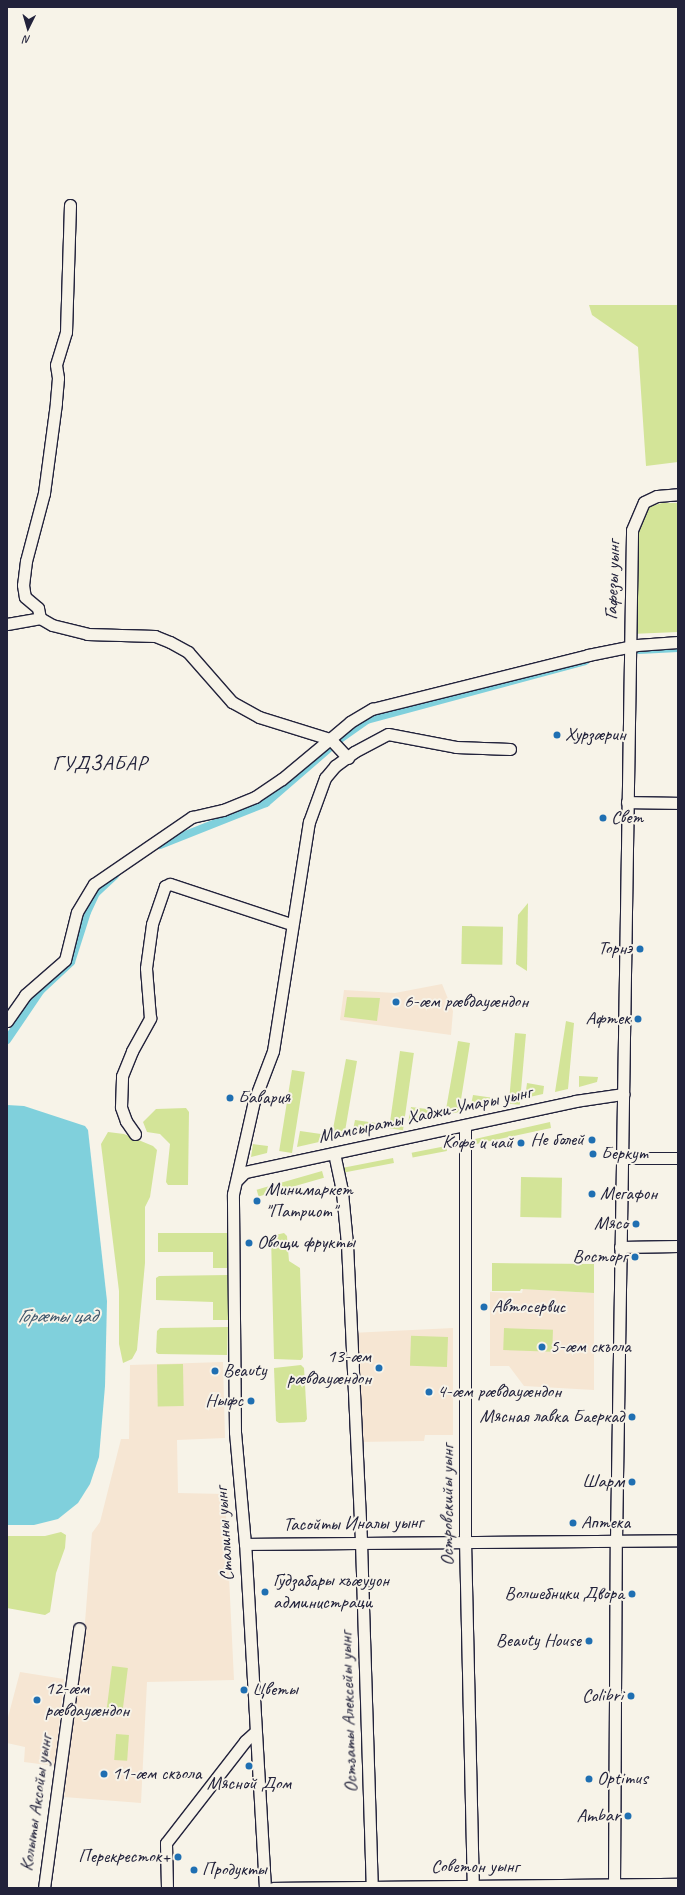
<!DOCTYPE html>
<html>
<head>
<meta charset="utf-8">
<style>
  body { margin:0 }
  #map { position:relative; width:685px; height:1895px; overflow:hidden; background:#f7f3e8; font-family:Caveat,sans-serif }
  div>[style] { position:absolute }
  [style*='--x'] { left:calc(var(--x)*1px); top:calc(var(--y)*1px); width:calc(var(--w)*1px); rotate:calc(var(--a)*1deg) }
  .built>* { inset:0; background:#f6e6d3 }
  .green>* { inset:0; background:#d3e498; transform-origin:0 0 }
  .water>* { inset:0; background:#80d0dc }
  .canal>* { height:8px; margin:-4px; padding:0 4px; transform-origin:4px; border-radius:4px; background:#80d0dc }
  .roads { filter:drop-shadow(1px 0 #22223b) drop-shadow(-1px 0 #22223b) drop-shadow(0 1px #22223b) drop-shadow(0 -1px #22223b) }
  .minor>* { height:11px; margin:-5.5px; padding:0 5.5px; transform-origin:5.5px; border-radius:5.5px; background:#f7f3e8 }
  .dots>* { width:11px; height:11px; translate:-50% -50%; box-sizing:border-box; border:2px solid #f7f3e8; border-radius:50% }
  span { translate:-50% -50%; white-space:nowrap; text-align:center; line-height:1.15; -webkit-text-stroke:4px #f7f3e8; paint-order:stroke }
  .street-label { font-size:19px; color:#22223b }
  .poi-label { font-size:19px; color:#22223b }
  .left { translate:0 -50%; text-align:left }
  .right { translate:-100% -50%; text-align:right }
  .water-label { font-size:20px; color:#3e566b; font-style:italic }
  .quarter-label { font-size:21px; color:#22223b; letter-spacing:1px }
  .frame { position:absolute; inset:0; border:8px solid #22223b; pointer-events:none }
  .north { position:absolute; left:8px; top:8px; width:40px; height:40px; -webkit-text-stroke:3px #f7f3e8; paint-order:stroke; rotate:185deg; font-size:11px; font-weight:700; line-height:16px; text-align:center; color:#22223b }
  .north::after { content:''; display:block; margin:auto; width:14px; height:18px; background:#22223b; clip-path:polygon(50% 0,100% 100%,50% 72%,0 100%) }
</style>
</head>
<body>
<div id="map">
  <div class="built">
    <i style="clip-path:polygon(442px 984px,453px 1011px,451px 1035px,340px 1020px,344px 990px,395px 993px)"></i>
    <i style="clip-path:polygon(523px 1289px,594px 1293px,594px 1390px,524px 1386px,509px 1366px,490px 1366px,490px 1292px,522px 1293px)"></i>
    <i style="clip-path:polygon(453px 1328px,453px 1435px,425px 1435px,424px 1441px,357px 1442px,351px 1333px)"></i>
    <i style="clip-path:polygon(223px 1362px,225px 1438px,177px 1440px,178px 1493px,225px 1494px,234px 1680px,147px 1682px,141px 1803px,64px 1797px,85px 1622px,92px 1533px,100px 1522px,121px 1439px,129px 1439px,130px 1365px)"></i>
    <i style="clip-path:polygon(20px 1672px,64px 1679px,55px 1766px,24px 1762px,25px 1747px,7px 1743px,7px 1721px)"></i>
  </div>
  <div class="green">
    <i style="clip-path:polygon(589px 305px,678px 305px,678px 462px,646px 466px,638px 347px,592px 315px)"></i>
    <i style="clip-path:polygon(662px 503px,678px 503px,678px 632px,631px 634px,629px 529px,644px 508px)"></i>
    <i style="clip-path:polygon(528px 903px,527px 971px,516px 964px,518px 915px)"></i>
    <i style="left:462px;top:926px;width:41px;height:38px;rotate:1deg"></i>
    <i style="clip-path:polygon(347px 997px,380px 998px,377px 1021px,344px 1017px)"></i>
    <i style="clip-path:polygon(566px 1021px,574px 1023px,568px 1089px,555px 1092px)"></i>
    <i style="left:515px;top:1033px;width:11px;height:71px;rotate:5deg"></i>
    <i style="clip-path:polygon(458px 1041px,470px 1043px,459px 1112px,445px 1115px)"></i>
    <i style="left:400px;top:1051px;width:14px;height:78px;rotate:8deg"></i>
    <i style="clip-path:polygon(346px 1059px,357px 1061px,344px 1137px,331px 1140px)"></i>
    <i style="left:292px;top:1070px;width:13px;height:82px;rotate:9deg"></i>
    <i style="clip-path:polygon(579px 1076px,598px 1077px,597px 1082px,579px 1087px)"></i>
    <i style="clip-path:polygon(527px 1083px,544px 1086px,543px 1094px,525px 1098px)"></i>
    <i style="clip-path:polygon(473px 1095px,494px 1098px,493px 1105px,470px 1110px)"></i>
    <i style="clip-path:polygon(411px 1107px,435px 1110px,433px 1118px,408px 1123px)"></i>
    <i style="clip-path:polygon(186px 1108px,189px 1112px,188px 1185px,168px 1185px,166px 1182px,170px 1144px,160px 1134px,147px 1132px,143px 1122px,156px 1109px)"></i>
    <i style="clip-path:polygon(355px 1120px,376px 1123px,375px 1130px,352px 1135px)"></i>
    <i style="clip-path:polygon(550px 1122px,551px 1128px,476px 1144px,475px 1139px)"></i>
    <i style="clip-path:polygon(300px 1131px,321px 1134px,319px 1142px,297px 1147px)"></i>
    <i style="clip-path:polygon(108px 1132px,124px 1134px,153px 1146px,157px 1150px,150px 1197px,145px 1207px,145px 1263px,137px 1350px,132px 1359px,123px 1363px,119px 1344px,119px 1291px,101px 1144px)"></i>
    <i style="clip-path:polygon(253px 1144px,268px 1146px,267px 1153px,251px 1157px)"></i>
    <i style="left:446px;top:1146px;width:5px;height:35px;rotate:79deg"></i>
    <i style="left:393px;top:1158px;width:5px;height:52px;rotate:79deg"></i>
    <i style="left:322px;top:1171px;width:7px;height:68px;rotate:74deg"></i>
    <i style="left:521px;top:1177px;width:41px;height:40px;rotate:1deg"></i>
    <i style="clip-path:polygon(158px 1233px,229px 1233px,227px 1268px,213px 1268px,213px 1252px,158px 1252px)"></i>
    <i style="clip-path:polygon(284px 1233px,287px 1236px,289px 1261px,300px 1268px,303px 1357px,301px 1360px,274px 1359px,271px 1236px)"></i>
    <i style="clip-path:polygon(492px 1263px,594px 1264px,594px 1293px,521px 1289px,520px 1291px,492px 1291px)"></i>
    <i style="clip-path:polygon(228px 1275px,228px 1320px,213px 1320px,213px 1302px,156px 1300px,156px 1278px,159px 1276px)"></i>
    <i style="clip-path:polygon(228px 1327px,227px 1355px,158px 1354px,156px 1352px,157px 1331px,160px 1328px)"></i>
    <i style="left:504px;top:1328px;width:49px;height:22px;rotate:2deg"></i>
    <i style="left:448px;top:1337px;width:30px;height:37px;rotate:92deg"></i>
    <i style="left:183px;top:1364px;width:42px;height:26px;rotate:89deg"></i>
    <i style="clip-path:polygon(301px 1365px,304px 1368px,307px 1419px,305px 1422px,279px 1423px,276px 1421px,274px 1368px)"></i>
    <i style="clip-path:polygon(61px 1532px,66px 1535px,65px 1548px,56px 1573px,50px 1612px,45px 1615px,7px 1608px,7px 1536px,45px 1536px)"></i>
    <i style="left:112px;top:1666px;width:16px;height:44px;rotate:7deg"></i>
    <i style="left:116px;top:1734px;width:13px;height:26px;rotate:4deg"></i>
  </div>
  <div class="water">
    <i style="clip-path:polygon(7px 1105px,24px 1106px,85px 1126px,88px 1130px,107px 1301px,105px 1386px,99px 1457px,90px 1484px,78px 1503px,58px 1519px,34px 1525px,7px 1525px)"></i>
  </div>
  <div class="canal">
    <i style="--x:639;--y:650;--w:39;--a:-3"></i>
    <i style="--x:160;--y:845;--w:114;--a:-21.6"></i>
    <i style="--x:266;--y:803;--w:98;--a:-40.9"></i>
    <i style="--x:340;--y:739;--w:33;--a:-35"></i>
    <i style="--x:367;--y:720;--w:226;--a:-15.1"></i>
    <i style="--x:7;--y:1040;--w:60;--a:-55.8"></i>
    <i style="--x:41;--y:990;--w:41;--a:-43"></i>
    <i style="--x:71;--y:962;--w:52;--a:-72.3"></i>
    <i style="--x:87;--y:912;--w:21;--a:-65"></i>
    <i style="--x:96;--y:893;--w:26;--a:-43"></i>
  </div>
  <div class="roads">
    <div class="minor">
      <i style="--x:70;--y:205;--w:127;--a:91.8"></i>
      <i style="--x:66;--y:332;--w:34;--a:107"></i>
      <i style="--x:56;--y:365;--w:13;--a:81"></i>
      <i style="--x:58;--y:378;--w:25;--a:95"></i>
      <i style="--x:56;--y:403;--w:91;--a:97.6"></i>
      <i style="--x:44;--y:493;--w:70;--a:104.8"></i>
      <i style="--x:26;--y:561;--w:24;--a:97"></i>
      <i style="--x:23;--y:585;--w:12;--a:81"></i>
      <i style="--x:25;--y:597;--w:17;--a:40"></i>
      <i style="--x:38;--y:608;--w:10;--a:79"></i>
      <i style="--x:40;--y:618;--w:14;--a:30"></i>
      <i style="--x:52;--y:625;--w:36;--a:14"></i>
      <i style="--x:87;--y:634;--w:68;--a:1.7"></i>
      <i style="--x:155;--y:636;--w:16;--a:22"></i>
      <i style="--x:170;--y:642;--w:21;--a:29"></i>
      <i style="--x:188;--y:652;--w:67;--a:48.7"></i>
      <i style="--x:232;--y:702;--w:31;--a:29"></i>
      <i style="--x:259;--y:717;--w:74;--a:17.2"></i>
      <i style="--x:7;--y:624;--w:34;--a:-10"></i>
      <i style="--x:348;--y:758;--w:26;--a:-133"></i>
      <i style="--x:330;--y:739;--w:26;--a:-40"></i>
      <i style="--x:350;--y:722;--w:26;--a:-31"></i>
      <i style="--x:372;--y:709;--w:223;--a:-14"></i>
      <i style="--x:588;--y:655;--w:50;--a:-11.5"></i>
      <i style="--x:637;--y:645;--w:41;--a:-4.2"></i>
      <i style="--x:627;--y:802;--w:51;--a:1.1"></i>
      <i style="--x:7;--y:1021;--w:32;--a:-55"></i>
      <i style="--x:25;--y:995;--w:53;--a:-41.2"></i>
      <i style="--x:65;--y:960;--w:49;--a:-76"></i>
      <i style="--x:77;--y:912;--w:33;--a:-59"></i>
      <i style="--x:94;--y:884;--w:119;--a:-34.4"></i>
      <i style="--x:192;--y:817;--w:32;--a:-13"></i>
      <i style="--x:223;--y:810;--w:35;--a:-22"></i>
      <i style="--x:255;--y:797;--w:32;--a:-34"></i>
      <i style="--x:282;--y:779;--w:62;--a:-39.8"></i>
      <i style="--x:465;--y:1125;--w:415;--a:90"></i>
      <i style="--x:465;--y:1540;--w:348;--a:88.7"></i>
      <i style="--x:135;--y:1134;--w:16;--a:-125"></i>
      <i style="--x:126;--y:1121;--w:15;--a:-110"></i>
      <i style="--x:121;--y:1107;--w:31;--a:-88"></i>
      <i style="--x:122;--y:1076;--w:27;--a:-68"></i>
      <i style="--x:132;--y:1051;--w:38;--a:-61"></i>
      <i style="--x:150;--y:1018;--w:50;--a:-94.6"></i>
      <i style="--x:146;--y:968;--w:44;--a:-82.2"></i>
      <i style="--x:152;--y:924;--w:40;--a:-71.1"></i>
      <i style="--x:165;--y:886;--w:5;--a:-22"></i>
      <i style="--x:170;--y:884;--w:127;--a:18.3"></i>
      <i style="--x:334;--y:1153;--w:40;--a:78"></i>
      <i style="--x:342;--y:1192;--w:52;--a:84.5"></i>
      <i style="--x:347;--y:1244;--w:298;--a:87.3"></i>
      <i style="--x:361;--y:1542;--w:344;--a:88.2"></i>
      <i style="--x:622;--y:1158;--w:56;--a:0"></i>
      <i style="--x:238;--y:1179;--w:10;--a:-45"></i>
      <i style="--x:245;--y:1172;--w:338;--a:-12.1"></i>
      <i style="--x:575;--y:1101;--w:49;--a:-8.3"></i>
      <i style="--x:620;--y:1247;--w:58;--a:-1"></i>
      <i style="--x:245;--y:1544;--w:433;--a:-0.5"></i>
      <i style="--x:44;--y:1888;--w:262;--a:-82.3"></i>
      <i style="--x:167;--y:1888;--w:45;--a:-91.3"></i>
      <i style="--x:166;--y:1843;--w:129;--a:-52.2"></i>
      <i style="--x:245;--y:1741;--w:13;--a:-42"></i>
      <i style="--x:265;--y:1888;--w:345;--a:-93.3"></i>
      <i style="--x:245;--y:1544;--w:112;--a:-95.1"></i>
      <i style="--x:235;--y:1432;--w:238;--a:-90.5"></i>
      <i style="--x:233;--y:1194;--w:95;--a:-77.3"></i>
      <i style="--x:254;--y:1101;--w:53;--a:-69.2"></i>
      <i style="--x:273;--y:1051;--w:232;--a:-81.1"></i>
      <i style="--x:309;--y:822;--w:47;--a:-70"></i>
      <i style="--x:325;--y:778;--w:16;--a:-50"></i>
      <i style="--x:335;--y:766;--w:24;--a:-36"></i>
      <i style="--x:354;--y:752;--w:38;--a:-28"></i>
      <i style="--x:388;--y:734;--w:69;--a:10.8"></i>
      <i style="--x:456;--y:747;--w:54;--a:2.1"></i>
      <i style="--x:273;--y:1888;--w:405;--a:-0.6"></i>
      <i style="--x:614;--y:1888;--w:347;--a:-89.7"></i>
      <i style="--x:616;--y:1541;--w:1011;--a:-89.09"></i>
      <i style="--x:632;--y:530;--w:30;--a:-67"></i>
      <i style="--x:644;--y:502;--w:14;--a:-25"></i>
      <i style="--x:657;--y:496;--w:21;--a:-5"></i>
    </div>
  </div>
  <div class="dots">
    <i style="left:557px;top:735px;background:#1f6fb2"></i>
    <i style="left:603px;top:818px;background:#1f6fb2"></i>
    <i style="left:640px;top:949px;background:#1f6fb2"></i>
    <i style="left:396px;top:1002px;background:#1f6fb2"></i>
    <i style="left:638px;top:1019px;background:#1f6fb2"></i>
    <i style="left:230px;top:1098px;background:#1f6fb2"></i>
    <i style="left:592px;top:1140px;background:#1f6fb2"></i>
    <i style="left:521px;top:1143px;background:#1f6fb2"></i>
    <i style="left:593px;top:1154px;background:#1f6fb2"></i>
    <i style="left:592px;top:1194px;background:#1f6fb2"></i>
    <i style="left:257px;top:1201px;background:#1f6fb2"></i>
    <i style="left:636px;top:1224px;background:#1f6fb2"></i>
    <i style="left:249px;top:1243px;background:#1f6fb2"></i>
    <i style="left:635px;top:1257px;background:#1f6fb2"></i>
    <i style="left:484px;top:1307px;background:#1f6fb2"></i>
    <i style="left:542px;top:1347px;background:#1f6fb2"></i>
    <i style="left:379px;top:1368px;background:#1f6fb2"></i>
    <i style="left:215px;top:1371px;background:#1f6fb2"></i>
    <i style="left:429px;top:1392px;background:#1f6fb2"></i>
    <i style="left:251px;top:1401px;background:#1f6fb2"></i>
    <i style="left:632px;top:1417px;background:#1f6fb2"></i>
    <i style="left:632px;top:1482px;background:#1f6fb2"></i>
    <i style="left:573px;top:1523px;background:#1f6fb2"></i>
    <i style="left:265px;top:1592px;background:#1f6fb2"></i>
    <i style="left:632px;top:1594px;background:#1f6fb2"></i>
    <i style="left:589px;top:1641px;background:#1f6fb2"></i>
    <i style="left:244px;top:1690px;background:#1f6fb2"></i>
    <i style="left:631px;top:1696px;background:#1f6fb2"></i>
    <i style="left:37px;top:1700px;background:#1f6fb2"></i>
    <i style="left:249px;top:1766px;background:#1f6fb2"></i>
    <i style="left:104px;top:1774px;background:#1f6fb2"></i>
    <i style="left:589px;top:1779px;background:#1f6fb2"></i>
    <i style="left:628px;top:1816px;background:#1f6fb2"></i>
    <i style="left:178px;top:1857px;background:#1f6fb2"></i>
    <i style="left:194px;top:1870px;background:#1f6fb2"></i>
  </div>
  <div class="street-label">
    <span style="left:613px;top:580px;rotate:-88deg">Гафезы уынг</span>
    <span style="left:425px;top:1115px;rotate:-12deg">Мамсыраты Хаджи-Умары уынг</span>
    <span style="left:448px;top:1505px;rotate:-90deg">Островскийы уынг</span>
    <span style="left:353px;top:1524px;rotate:-1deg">Тасойты Иналы уынг</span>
    <span style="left:225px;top:1534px;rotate:-94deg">Сталины уынг</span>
    <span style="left:349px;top:1712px;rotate:-92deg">Остъаты Алексейы уынг</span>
    <span style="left:37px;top:1803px;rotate:-82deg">Колыты Аксойы уынг</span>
    <span style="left:475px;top:1867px">Советон уынг</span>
  </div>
  <div class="poi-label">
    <span class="left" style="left:565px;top:735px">Хурзæрин</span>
    <span class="left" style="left:611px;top:818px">Свет</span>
    <span class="right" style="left:632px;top:949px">Торнэ</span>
    <span class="left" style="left:404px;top:1002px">6-æм рӕвдауӕндон</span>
    <span class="right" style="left:630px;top:1019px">Афтек</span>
    <span class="left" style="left:238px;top:1098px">Бавария</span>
    <span class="right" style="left:584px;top:1140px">Не болей</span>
    <span class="right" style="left:513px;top:1143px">Кофе и чай</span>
    <span class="left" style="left:601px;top:1154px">Беркут</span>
    <span class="left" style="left:265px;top:1201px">Минимаркет<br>"Патриот"</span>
    <span class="left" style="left:600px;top:1194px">Мегафон</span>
    <span class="right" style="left:628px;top:1224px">Мясо</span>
    <span class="left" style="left:257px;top:1243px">Овощи фрукты</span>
    <span class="right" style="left:627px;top:1257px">Восторг</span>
    <span class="left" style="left:492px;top:1307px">Автосервис</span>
    <span class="left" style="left:550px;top:1347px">5-æм скъола</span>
    <span class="right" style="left:371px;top:1368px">13-æм<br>рӕвдауӕндон</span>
    <span class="left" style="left:223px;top:1371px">Beauty</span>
    <span class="left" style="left:437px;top:1392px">4-æм рӕвдауӕндон</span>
    <span class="right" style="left:243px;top:1401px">Ныфс</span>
    <span class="right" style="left:624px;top:1417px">Мясная лавка Баеркад</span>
    <span class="right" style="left:624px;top:1482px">Шарм</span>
    <span class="left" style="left:581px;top:1523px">Аптека</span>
    <span class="left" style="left:273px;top:1592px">Гудзабары хъæууон<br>администраци</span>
    <span class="right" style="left:624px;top:1594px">Волшебники Двора</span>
    <span class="right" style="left:581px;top:1641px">Beauty House</span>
    <span class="left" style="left:45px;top:1700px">12-æм<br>рӕвдауӕндон</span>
    <span class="left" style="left:252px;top:1690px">Цветы</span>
    <span class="right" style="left:623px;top:1696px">Colibri</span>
    <span class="left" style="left:112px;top:1774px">11-æм скъола</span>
    <span class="left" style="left:597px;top:1779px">Optimus</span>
    <span style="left:249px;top:1784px">Мясной Дом</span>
    <span class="right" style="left:620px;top:1816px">Ambar</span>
    <span class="right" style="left:170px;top:1857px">Перекресток+</span>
    <span class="left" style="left:202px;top:1870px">Продукты</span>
  </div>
  <div class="water-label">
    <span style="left:57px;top:1315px">Горӕты цад</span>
  </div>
  <div class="quarter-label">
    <span style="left:100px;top:763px">ГУДЗАБАР</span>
  </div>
  <div class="frame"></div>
  <div class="north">N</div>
</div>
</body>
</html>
